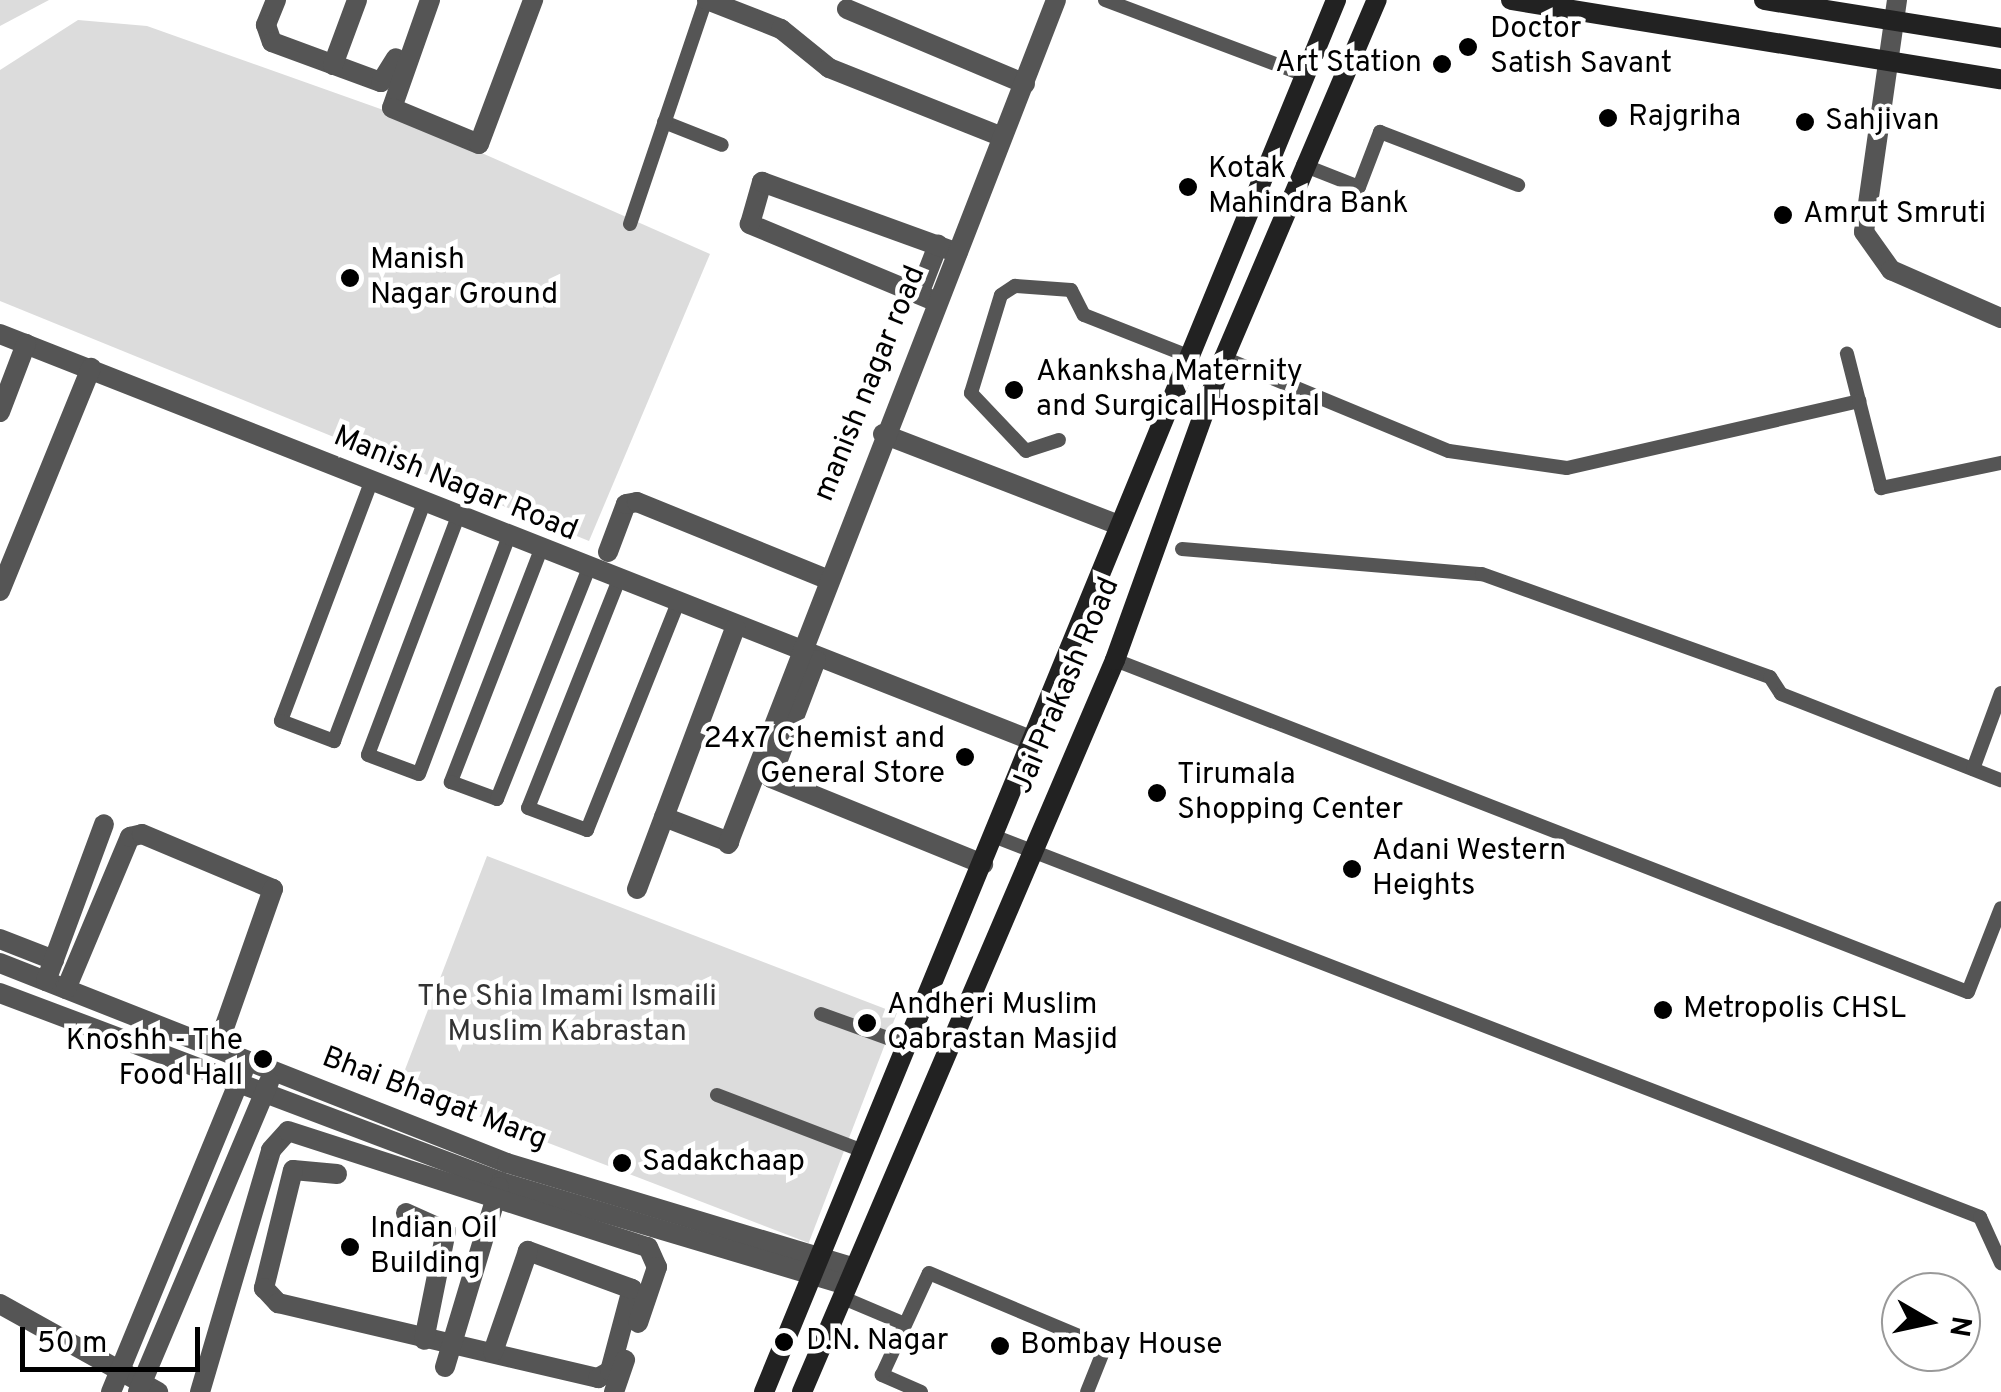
<!DOCTYPE html>
<html>
<head>
<meta charset="utf-8">
<style>
  body { margin:0 }
  #map { position:relative; width:2001px; height:1392px; overflow:hidden; background:#fff; font-family:Overpass,sans-serif }
  div>[style] { position:absolute }
  [style*='--x'] { left:calc(var(--x)*1px); top:calc(var(--y)*1px); width:calc(var(--w)*1px); rotate:calc(var(--a)*1deg) }
  .green>* { inset:0; background:#dcdcdc; transform-origin:0 0 }
  .lane>* { height:14px; margin:-7px; padding:0 7px; transform-origin:7px; border-radius:7px; background:#555 }
  .street>* { height:20px; margin:-10px; padding:0 10px; transform-origin:10px; border-radius:10px; background:#555 }
  .secondary>* { height:20px; margin:-10px; padding:0 10px; transform-origin:10px; border-radius:10px; background:#222 }
  .dots>* { width:28px; height:28px; translate:-50% -50%; box-sizing:border-box; border:5px solid #fff; border-radius:50% }
  span { translate:-50% -50%; white-space:nowrap; text-align:center; line-height:1.15; -webkit-text-stroke:9px #fff; paint-order:stroke }
  .poi-label { font-size:30px; color:#000 }
  .left { translate:0 -50%; text-align:left }
  .right { translate:-100% -50%; text-align:right }
  .street-label { font-size:30px; color:#000 }
  .park-label { font-size:30px; color:#333 }
  .north { position:absolute; left:1881px; top:1272px; width:100px; height:100px; box-sizing:border-box; background:#fff; border:2px solid #999; border-radius:50%; rotate:99deg; font-size:28px; font-weight:700; line-height:40px; text-align:center; color:#000 }
  .north::after { content:''; display:block; margin:auto; width:35px; height:45px; background:#000; clip-path:polygon(50% 0,100% 100%,50% 72%,0 100%) }
  .scale { position:absolute; left:20px; top:1327px; width:180px; height:45px; box-sizing:border-box; border:5px solid #000; border-top:0; padding-left:12px; font-size:30px; line-height:35px; white-space:nowrap; color:#000; -webkit-text-stroke:8px #fff; paint-order:stroke }
</style>
</head>
<body>
<div id="map">
  <div class="green">
    <i style="clip-path:polygon(0 0,49px 0,0 26px)"></i>
    <i style="clip-path:polygon(78px 20px,147px 26px,389px 112px,710px 254px,589px 541px,0 301px,0 70px)"></i>
    <i style="left:487px;top:856px;width:439px;height:246px;rotate:21deg"></i>
  </div>
  <div class="lane">
    <i style="--x:1105;--y:0;--w:214;--a:20.6"></i>
    <i style="--x:664;--y:122;--w:62;--a:21.6"></i>
    <i style="--x:1303;--y:165;--w:60;--a:21.4"></i>
    <i style="--x:1359;--y:187;--w:59;--a:-69.1"></i>
    <i style="--x:1380;--y:132;--w:148;--a:21"></i>
    <i style="--x:630;--y:224;--w:237;--a:-71.3"></i>
    <i style="--x:1224;--y:358;--w:243;--a:22.5"></i>
    <i style="--x:1449;--y:451;--w:119;--a:8.2"></i>
    <i style="--x:1567;--y:468;--w:300;--a:-12.9"></i>
    <i style="--x:1859;--y:401;--w:49;--a:-104.3"></i>
    <i style="--x:1859;--y:401;--w:90;--a:75.8"></i>
    <i style="--x:1881;--y:488;--w:123;--a:-11.8"></i>
    <i style="--x:1059;--y:440;--w:35;--a:162"></i>
    <i style="--x:1026;--y:451;--w:80;--a:-133.5"></i>
    <i style="--x:971;--y:393;--w:102;--a:-73"></i>
    <i style="--x:1001;--y:295;--w:17;--a:-33"></i>
    <i style="--x:1015;--y:286;--w:56;--a:4.1"></i>
    <i style="--x:1071;--y:290;--w:28;--a:63"></i>
    <i style="--x:1084;--y:315;--w:112;--a:21.5"></i>
    <i style="--x:370;--y:485;--w:252;--a:110.7"></i>
    <i style="--x:281;--y:721;--w:57;--a:20.7"></i>
    <i style="--x:334;--y:741;--w:251;--a:-69.3"></i>
    <i style="--x:457;--y:519;--w:252;--a:110.7"></i>
    <i style="--x:368;--y:755;--w:54;--a:20.4"></i>
    <i style="--x:419;--y:774;--w:251;--a:-69.3"></i>
    <i style="--x:1182;--y:549;--w:301;--a:4.8"></i>
    <i style="--x:1482;--y:574;--w:306;--a:19.7"></i>
    <i style="--x:1770;--y:677;--w:20;--a:57"></i>
    <i style="--x:1781;--y:694;--w:236;--a:21.4"></i>
    <i style="--x:540;--y:552;--w:247;--a:111.2"></i>
    <i style="--x:451;--y:782;--w:49;--a:20.3"></i>
    <i style="--x:497;--y:799;--w:246;--a:-68.3"></i>
    <i style="--x:618;--y:582;--w:243;--a:111.7"></i>
    <i style="--x:528;--y:808;--w:63;--a:20.4"></i>
    <i style="--x:587;--y:830;--w:242;--a:-68.2"></i>
    <i style="--x:1115;--y:660;--w:915;--a:21.27"></i>
    <i style="--x:1968;--y:992;--w:90;--a:-68.6"></i>
    <i style="--x:1973;--y:769;--w:81;--a:-69.8"></i>
    <i style="--x:996;--y:837;--w:1055;--a:21.12"></i>
    <i style="--x:1980;--y:1217;--w:51;--a:65.5"></i>
    <i style="--x:821;--y:1014;--w:88;--a:19.9"></i>
    <i style="--x:717;--y:1095;--w:153;--a:21"></i>
    <i style="--x:841;--y:1297;--w:69;--a:22.9"></i>
    <i style="--x:921;--y:1392;--w:43;--a:-156.4"></i>
    <i style="--x:882;--y:1375;--w:112;--a:-65.3"></i>
    <i style="--x:929;--y:1273;--w:191;--a:22.8"></i>
    <i style="--x:1105;--y:1347;--w:48;--a:111.8"></i>
  </div>
  <div class="street">
    <i style="--x:276;--y:0;--w:27;--a:112"></i>
    <i style="--x:266;--y:25;--w:18;--a:71"></i>
    <i style="--x:272;--y:42;--w:116;--a:20.2"></i>
    <i style="--x:381;--y:82;--w:28;--a:-58"></i>
    <i style="--x:430;--y:0;--w:114;--a:109.4"></i>
    <i style="--x:392;--y:108;--w:94;--a:22.5"></i>
    <i style="--x:479;--y:144;--w:154;--a:-69.4"></i>
    <i style="--x:707;--y:0;--w:79;--a:21.4"></i>
    <i style="--x:781;--y:29;--w:62;--a:39.1"></i>
    <i style="--x:829;--y:68;--w:186;--a:21.7"></i>
    <i style="--x:1897;--y:0;--w:234;--a:98.1"></i>
    <i style="--x:1864;--y:232;--w:47;--a:54.6"></i>
    <i style="--x:1891;--y:270;--w:120;--a:23.6"></i>
    <i style="--x:847;--y:9;--w:193;--a:22.8"></i>
    <i style="--x:333;--y:65;--w:69;--a:-69.7"></i>
    <i style="--x:919;--y:294;--w:53;--a:-68.8"></i>
    <i style="--x:937;--y:302;--w:203;--a:-157.4"></i>
    <i style="--x:750;--y:224;--w:44;--a:-74.1"></i>
    <i style="--x:762;--y:182;--w:208;--a:19.9"></i>
    <i style="--x:0;--y:334;--w:1110;--a:21.5"></i>
    <i style="--x:0;--y:412;--w:73;--a:-69.1"></i>
    <i style="--x:883;--y:434;--w:253;--a:21.1"></i>
    <i style="--x:608;--y:552;--w:51;--a:-69.4"></i>
    <i style="--x:626;--y:504;--w:11;--a:-10"></i>
    <i style="--x:637;--y:502;--w:202;--a:22.1"></i>
    <i style="--x:0;--y:591;--w:241;--a:-67.8"></i>
    <i style="--x:816;--y:660;--w:126;--a:110.9"></i>
    <i style="--x:771;--y:778;--w:229;--a:22.1"></i>
    <i style="--x:664;--y:817;--w:70;--a:21"></i>
    <i style="--x:728;--y:844;--w:905;--a:-68.76"></i>
    <i style="--x:637;--y:889;--w:279;--a:-69.4"></i>
    <i style="--x:0;--y:939;--w:58;--a:21.3"></i>
    <i style="--x:0;--y:963;--w:545;--a:21.53"></i>
    <i style="--x:507;--y:1163;--w:363;--a:16.8"></i>
    <i style="--x:46;--y:981;--w:167;--a:-69.7"></i>
    <i style="--x:66;--y:989;--w:165;--a:-67.2"></i>
    <i style="--x:130;--y:837;--w:12;--a:-14"></i>
    <i style="--x:142;--y:834;--w:142;--a:22.8"></i>
    <i style="--x:273;--y:889;--w:169;--a:109.4"></i>
    <i style="--x:0;--y:993;--w:535;--a:20.67"></i>
    <i style="--x:501;--y:1182;--w:360;--a:16.6"></i>
    <i style="--x:337;--y:1174;--w:44;--a:-174.8"></i>
    <i style="--x:293;--y:1170;--w:122;--a:103.8"></i>
    <i style="--x:264;--y:1288;--w:21;--a:47"></i>
    <i style="--x:278;--y:1303;--w:329;--a:13.2"></i>
    <i style="--x:598;--y:1378;--w:14;--a:-30"></i>
    <i style="--x:610;--y:1371;--w:85;--a:-75"></i>
    <i style="--x:632;--y:1289;--w:111;--a:-159.9"></i>
    <i style="--x:528;--y:1251;--w:107;--a:109.1"></i>
    <i style="--x:406;--y:1213;--w:44;--a:24.2"></i>
    <i style="--x:446;--y:1231;--w:111;--a:101.4"></i>
    <i style="--x:0;--y:1304;--w:181;--a:29.1"></i>
    <i style="--x:445;--y:1367;--w:188;--a:-73.3"></i>
    <i style="--x:111;--y:1392;--w:347;--a:-67.6"></i>
    <i style="--x:138;--y:1392;--w:337;--a:-67.1"></i>
    <i style="--x:200;--y:1392;--w:252;--a:-73.6"></i>
    <i style="--x:271;--y:1150;--w:25;--a:-48"></i>
    <i style="--x:288;--y:1131;--w:378;--a:17.9"></i>
    <i style="--x:648;--y:1247;--w:22;--a:66"></i>
    <i style="--x:657;--y:1267;--w:59;--a:108.7"></i>
    <i style="--x:614;--y:1392;--w:34;--a:-71"></i>
  </div>
  <div class="secondary">
    <i style="--x:1511;--y:0;--w:496;--a:9.2"></i>
    <i style="--x:1764;--y:0;--w:240;--a:9.1"></i>
    <i style="--x:764;--y:1392;--w:1505;--a:-67.66"></i>
    <i style="--x:802;--y:1392;--w:796;--a:-66.85"></i>
    <i style="--x:1115;--y:660;--w:321;--a:-70.2"></i>
    <i style="--x:1224;--y:358;--w:389;--a:-66.9"></i>
  </div>
  <div class="dots">
    <i style="left:1468px;top:47px;background:#000"></i>
    <i style="left:1442px;top:64px;background:#000"></i>
    <i style="left:1608px;top:118px;background:#000"></i>
    <i style="left:1805px;top:122px;background:#000"></i>
    <i style="left:1188px;top:187px;background:#000"></i>
    <i style="left:1783px;top:215px;background:#000"></i>
    <i style="left:350px;top:278px;background:#000"></i>
    <i style="left:1014px;top:390px;background:#000"></i>
    <i style="left:965px;top:757px;background:#000"></i>
    <i style="left:1157px;top:793px;background:#000"></i>
    <i style="left:1352px;top:869px;background:#000"></i>
    <i style="left:1663px;top:1010px;background:#000"></i>
    <i style="left:867px;top:1023px;background:#000"></i>
    <i style="left:263px;top:1059px;background:#000"></i>
    <i style="left:622px;top:1163px;background:#000"></i>
    <i style="left:350px;top:1247px;background:#000"></i>
    <i style="left:784px;top:1342px;background:#000"></i>
    <i style="left:1000px;top:1346px;background:#000"></i>
  </div>
  <div class="poi-label">
    <span class="left" style="left:1490px;top:47px">Doctor<br>Satish Savant</span>
    <span class="right" style="left:1422px;top:64px">Art Station</span>
    <span class="left" style="left:1628px;top:118px">Rajgriha</span>
    <span class="left" style="left:1825px;top:122px">Sahjivan</span>
    <span class="left" style="left:1208px;top:187px">Kotak<br>Mahindra Bank</span>
    <span class="left" style="left:1803px;top:215px">Amrut Smruti</span>
    <span class="left" style="left:370px;top:278px">Manish<br>Nagar Ground</span>
    <span class="left" style="left:1036px;top:390px">Akanksha Maternity<br>and Surgical Hospital</span>
    <span class="right" style="left:945px;top:757px">24x7 Chemist and<br>General Store</span>
    <span class="left" style="left:1177px;top:793px">Tirumala<br>Shopping Center</span>
    <span class="left" style="left:1372px;top:869px">Adani Western<br>Heights</span>
    <span class="left" style="left:887px;top:1023px">Andheri Muslim<br>Qabrastan Masjid</span>
    <span class="left" style="left:1683px;top:1010px">Metropolis CHSL</span>
    <span class="right" style="left:243px;top:1059px">Knoshh - The<br>Food Hall</span>
    <span class="left" style="left:642px;top:1163px">Sadakchaap</span>
    <span class="left" style="left:370px;top:1247px">Indian Oil<br>Building</span>
    <span class="left" style="left:806px;top:1342px">D.N. Nagar</span>
    <span class="left" style="left:1020px;top:1346px">Bombay House</span>
  </div>
  <div class="street-label">
    <span style="left:871px;top:384px;rotate:-68deg">manish nagar road</span>
    <span style="left:455px;top:485px;rotate:22deg">Manish Nagar Road</span>
    <span style="left:1067px;top:686px;rotate:-67deg">Jai Prakash Road</span>
    <span style="left:434px;top:1100px;rotate:21deg">Bhai Bhagat Marg</span>
  </div>
  <div class="park-label">
    <span style="left:567px;top:1015px">The Shia Imami Ismaili<br>Muslim Kabrastan</span>
  </div>
  <div class="north">N</div>
  <div class="scale">50 m</div>
</div>
</body>
</html>
